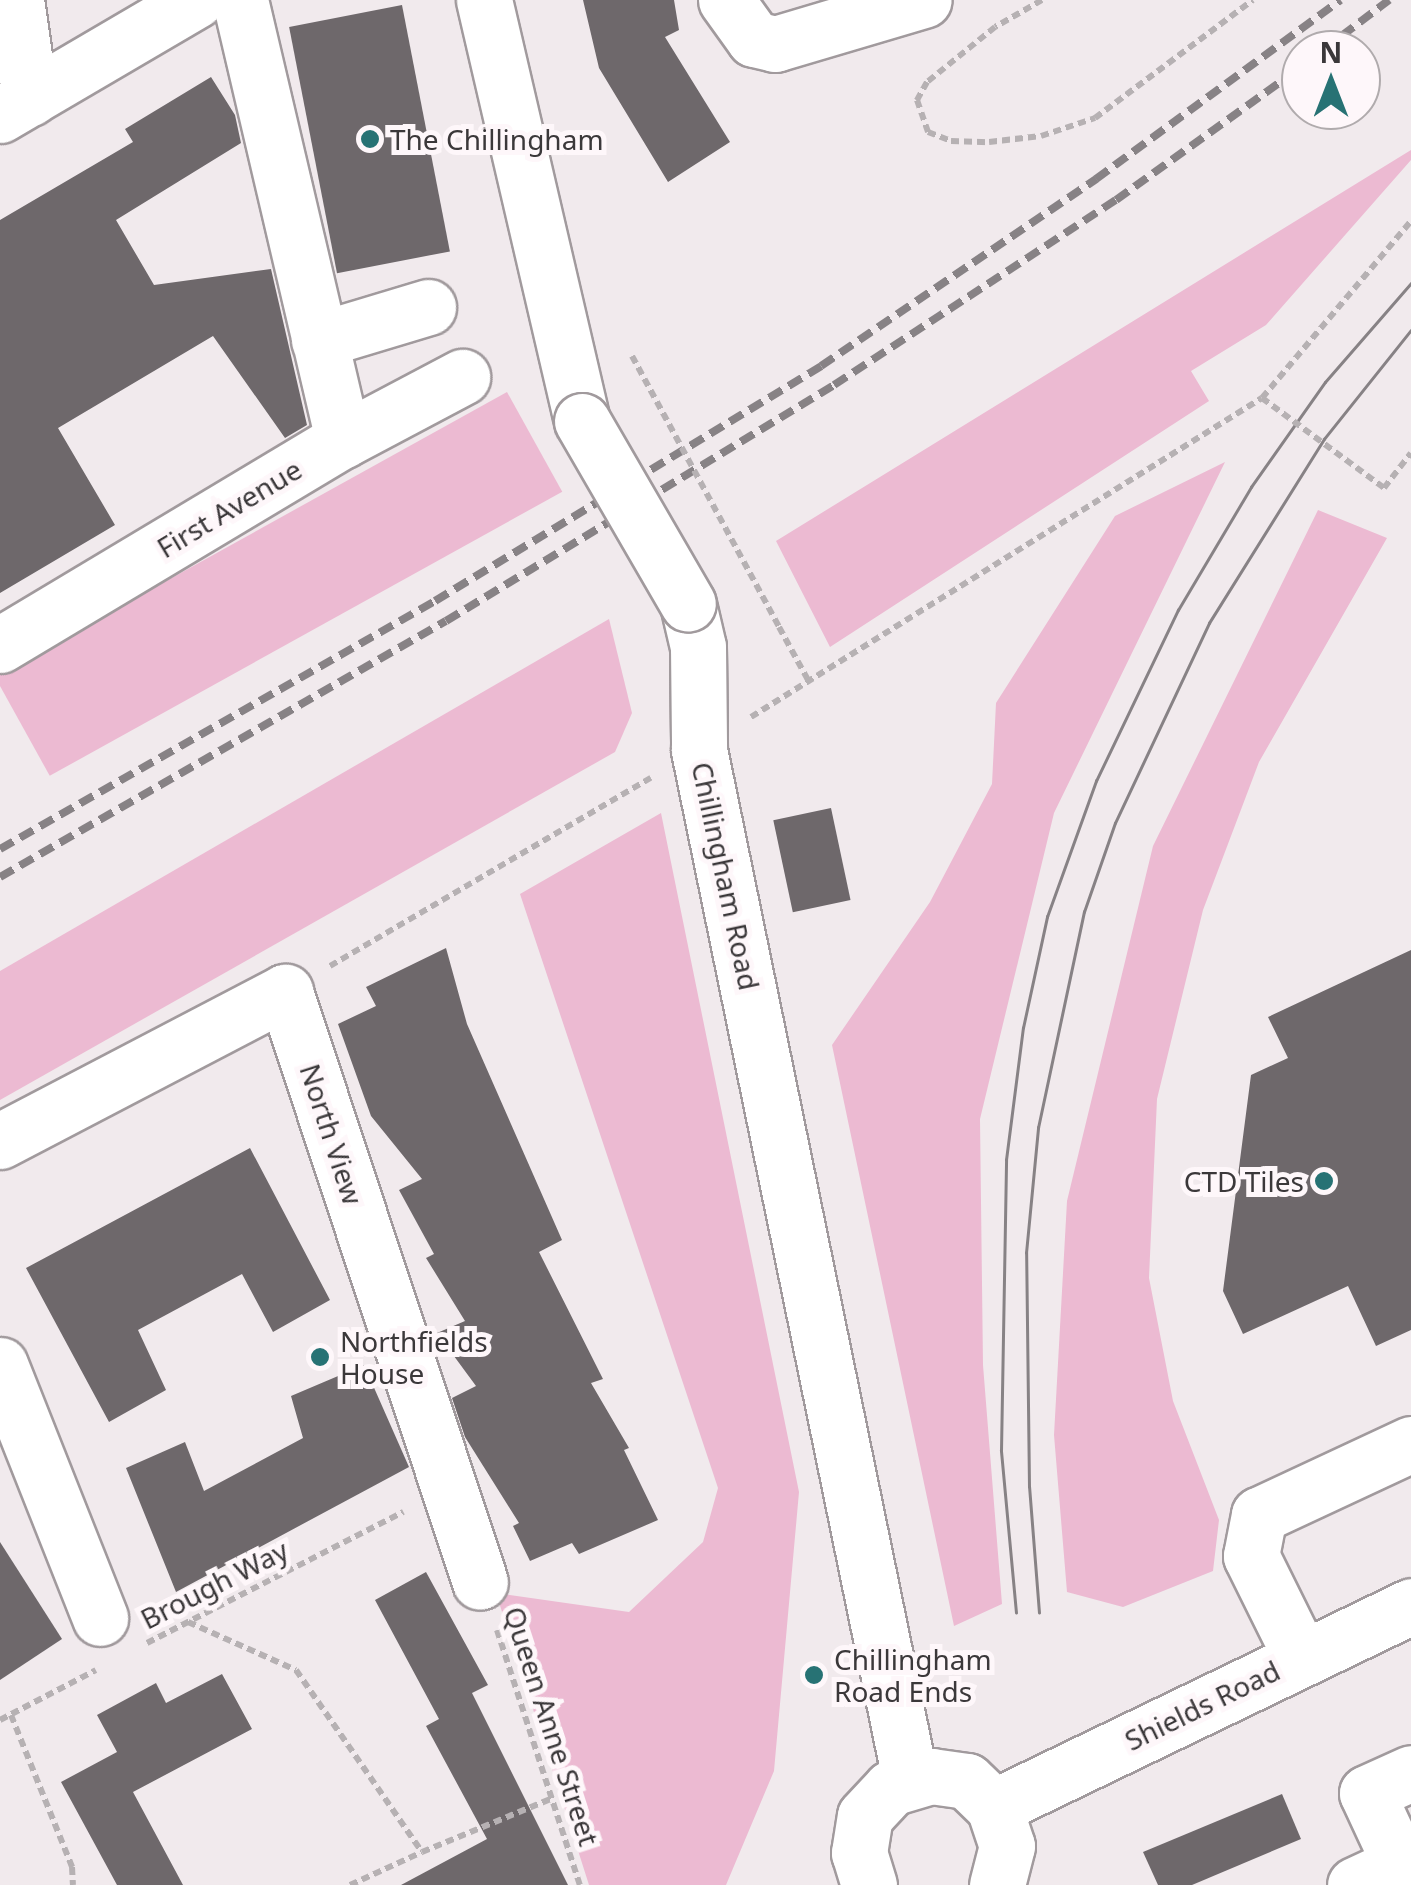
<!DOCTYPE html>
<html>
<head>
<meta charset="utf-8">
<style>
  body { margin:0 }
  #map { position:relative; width:1411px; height:1885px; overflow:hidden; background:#f1eaed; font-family:"Noto Sans",sans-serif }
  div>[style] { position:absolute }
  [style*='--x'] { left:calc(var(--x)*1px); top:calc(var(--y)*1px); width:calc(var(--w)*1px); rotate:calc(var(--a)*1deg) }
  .green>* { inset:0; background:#ecbad2; transform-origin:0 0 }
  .building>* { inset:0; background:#6e686b; transform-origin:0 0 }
  .path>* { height:6px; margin-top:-3px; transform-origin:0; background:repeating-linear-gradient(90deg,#b6b1b3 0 8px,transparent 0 13px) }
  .roads { filter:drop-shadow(2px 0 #a19a9d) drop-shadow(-2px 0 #a19a9d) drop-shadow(0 2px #a19a9d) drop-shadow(0 -2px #a19a9d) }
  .minor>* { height:55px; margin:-27.5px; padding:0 27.5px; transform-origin:27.5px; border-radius:27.5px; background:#fff }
  .major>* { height:55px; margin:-27.5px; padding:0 27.5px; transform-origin:27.5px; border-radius:27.5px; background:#fff }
  .tram>* { height:2.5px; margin:-1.25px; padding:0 1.25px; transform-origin:1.25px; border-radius:1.25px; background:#878285 }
  .rail>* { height:8px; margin-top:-4px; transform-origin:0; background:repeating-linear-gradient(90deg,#878285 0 15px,transparent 0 23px) }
  .path-bridge>* { height:6px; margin-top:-3px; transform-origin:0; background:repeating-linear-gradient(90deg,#b6b1b3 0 8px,transparent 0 13px) }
  .bridges { filter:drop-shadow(2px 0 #a19a9d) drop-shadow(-2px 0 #a19a9d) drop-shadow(0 2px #a19a9d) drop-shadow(0 -2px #a19a9d) }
  .major-bridge>* { height:55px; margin:-27.5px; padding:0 27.5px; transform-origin:27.5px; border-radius:27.5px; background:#fff }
  .dots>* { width:28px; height:28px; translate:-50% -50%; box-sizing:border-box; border:5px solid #fef7fa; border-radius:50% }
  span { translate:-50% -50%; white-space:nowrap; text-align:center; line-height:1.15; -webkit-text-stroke:10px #fef7fa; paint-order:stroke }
  .poi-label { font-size:28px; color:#3b383a }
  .left { translate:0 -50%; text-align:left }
  .right { translate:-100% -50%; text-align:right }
  .street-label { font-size:28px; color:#3b383a }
  .north { position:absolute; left:1281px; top:30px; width:100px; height:100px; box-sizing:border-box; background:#fef7fa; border:2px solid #b0abad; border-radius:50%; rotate:0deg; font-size:28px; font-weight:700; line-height:40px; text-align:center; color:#3b383a }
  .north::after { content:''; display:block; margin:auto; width:35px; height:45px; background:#277274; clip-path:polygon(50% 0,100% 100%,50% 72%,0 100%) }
</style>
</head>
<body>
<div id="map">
  <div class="green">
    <i style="clip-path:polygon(1411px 150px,1411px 160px,1266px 325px,1191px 371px,1209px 401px,830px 647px,776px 541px)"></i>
    <i style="left:507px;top:392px;width:114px;height:586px;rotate:61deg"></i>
    <i style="clip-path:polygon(1225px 462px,1054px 813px,980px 1119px,983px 1365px,1002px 1604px,954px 1626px,832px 1045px,930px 902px,992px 784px,996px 703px,1115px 516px)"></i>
    <i style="clip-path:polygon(1318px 510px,1387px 538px,1259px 762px,1203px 910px,1157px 1099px,1149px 1278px,1173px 1401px,1219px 1520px,1213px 1571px,1123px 1607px,1067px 1592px,1054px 1435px,1067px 1201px,1153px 846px)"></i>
    <i style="clip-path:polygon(609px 619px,632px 713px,615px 752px,0 1100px,0 971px)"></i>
    <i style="clip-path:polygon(661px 813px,799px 1492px,774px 1771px,726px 1885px,589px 1885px,496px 1593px,629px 1612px,703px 1542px,718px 1488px,520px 894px)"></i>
  </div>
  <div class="building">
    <i style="clip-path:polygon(583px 0,674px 0,679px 30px,665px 37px,730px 142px,668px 182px,599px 68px)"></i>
    <i style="left:402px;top:5px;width:251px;height:115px;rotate:79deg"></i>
    <i style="clip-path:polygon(211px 77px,235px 115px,241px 143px,116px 220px,154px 285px,271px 269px,307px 425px,285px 438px,213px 336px,58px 428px,115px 525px,0 593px,0 220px,133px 142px,125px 129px)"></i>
    <i style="left:831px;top:808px;width:94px;height:59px;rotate:78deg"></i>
    <i style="clip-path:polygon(446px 948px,467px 1024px,562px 1240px,539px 1252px,603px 1379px,591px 1383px,629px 1448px,624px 1450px,658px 1520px,579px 1554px,572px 1543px,530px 1561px,513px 1526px,519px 1523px,465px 1437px,452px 1398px,476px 1386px,437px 1333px,465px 1321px,426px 1258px,434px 1254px,399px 1190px,422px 1179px,371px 1116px,338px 1024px,376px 1006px,366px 987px)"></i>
    <i style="clip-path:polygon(1411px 950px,1411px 1330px,1376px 1346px,1348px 1286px,1243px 1334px,1223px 1291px,1251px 1075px,1288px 1058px,1268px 1017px)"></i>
    <i style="clip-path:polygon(250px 1148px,330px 1300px,273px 1332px,242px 1274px,138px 1330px,166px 1390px,109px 1422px,26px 1268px)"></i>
    <i style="clip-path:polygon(364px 1365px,409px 1467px,176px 1592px,126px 1468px,185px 1442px,204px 1491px,303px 1438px,291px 1396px)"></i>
    <i style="clip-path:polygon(0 1542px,62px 1639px,0 1680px)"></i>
    <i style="clip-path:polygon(426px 1572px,488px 1685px,472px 1693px,568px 1885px,401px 1885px,487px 1839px,426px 1726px,439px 1719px,375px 1600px)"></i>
    <i style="clip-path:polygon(222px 1674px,252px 1729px,133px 1792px,183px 1885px,117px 1885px,61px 1782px,117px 1752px,97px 1715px,156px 1683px,166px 1703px)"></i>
    <i style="clip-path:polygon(1282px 1794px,1301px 1839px,1192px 1885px,1158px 1885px,1143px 1852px)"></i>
  </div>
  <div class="path">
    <i style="--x:1042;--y:0;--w:54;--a:150.1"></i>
    <i style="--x:995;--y:27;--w:87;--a:141"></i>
    <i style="--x:927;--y:82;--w:21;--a:119"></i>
    <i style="--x:917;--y:100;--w:34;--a:71"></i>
    <i style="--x:928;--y:132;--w:25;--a:21"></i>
    <i style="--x:951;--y:141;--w:38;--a:2"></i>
    <i style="--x:989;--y:142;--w:52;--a:-6.6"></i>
    <i style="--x:1041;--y:136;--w:57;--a:-18.4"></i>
    <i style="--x:1095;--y:118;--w:197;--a:-36.8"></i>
    <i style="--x:1384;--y:488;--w:44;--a:-52.4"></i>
    <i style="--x:779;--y:627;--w:60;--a:61.3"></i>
    <i style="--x:751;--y:717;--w:602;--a:-31.98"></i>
    <i style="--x:1262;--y:398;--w:231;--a:-49.9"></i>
    <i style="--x:330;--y:966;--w:372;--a:-30.4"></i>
    <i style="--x:188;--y:1622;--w:118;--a:24"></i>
    <i style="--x:296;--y:1670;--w:221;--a:55.3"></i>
    <i style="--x:422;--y:1852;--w:142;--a:-22.4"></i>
    <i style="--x:497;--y:1630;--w:268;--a:72"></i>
    <i style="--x:147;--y:1643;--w:288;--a:-27.1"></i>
    <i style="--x:11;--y:1715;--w:164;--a:68.1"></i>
    <i style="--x:72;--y:1867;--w:18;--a:87"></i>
    <i style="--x:0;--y:1720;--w:108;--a:-27.5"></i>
    <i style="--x:350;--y:1885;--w:79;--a:-24.6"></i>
  </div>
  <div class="roads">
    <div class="minor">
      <i style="--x:16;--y:0;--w:99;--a:81.9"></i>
      <i style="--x:240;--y:0;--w:452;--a:76.8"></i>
      <i style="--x:726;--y:0;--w:48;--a:54.3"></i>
      <i style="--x:754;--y:39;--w:22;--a:13"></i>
      <i style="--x:775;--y:44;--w:155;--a:-16.5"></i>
      <i style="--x:0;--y:115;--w:227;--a:-30.4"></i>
      <i style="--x:319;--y:340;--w:114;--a:-16.8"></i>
      <i style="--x:0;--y:645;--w:400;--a:-30.9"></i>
      <i style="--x:343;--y:440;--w:135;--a:-27.9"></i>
      <i style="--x:0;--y:1141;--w:322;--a:-27.6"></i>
      <i style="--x:285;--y:992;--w:621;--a:71.71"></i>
      <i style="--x:0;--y:1365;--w:272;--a:68.4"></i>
      <i style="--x:1301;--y:1657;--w:113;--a:-116.3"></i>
      <i style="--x:1251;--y:1556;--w:42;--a:-79"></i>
      <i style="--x:1259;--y:1515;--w:168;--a:-25"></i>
      <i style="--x:1355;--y:1885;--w:50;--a:-25"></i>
      <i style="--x:1400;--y:1864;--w:78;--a:-114.9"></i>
      <i style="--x:1367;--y:1793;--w:48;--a:-24.4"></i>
    </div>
    <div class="major">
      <i style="--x:484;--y:0;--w:432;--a:76.9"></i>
      <i style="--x:688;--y:604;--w:44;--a:76.9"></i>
      <i style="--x:698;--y:647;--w:103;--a:89.4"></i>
      <i style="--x:699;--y:750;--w:1050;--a:78.41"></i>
      <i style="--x:994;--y:1807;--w:463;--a:-25.7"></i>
      <i style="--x:869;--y:1885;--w:34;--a:-107"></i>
      <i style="--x:859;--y:1853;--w:37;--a:-81"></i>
      <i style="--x:865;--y:1816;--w:38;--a:-47"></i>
      <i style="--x:891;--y:1788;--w:42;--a:-16.7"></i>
      <i style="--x:931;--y:1776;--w:36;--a:8"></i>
      <i style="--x:967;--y:1781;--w:37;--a:44"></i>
      <i style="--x:994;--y:1807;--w:41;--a:71.6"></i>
      <i style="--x:1007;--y:1846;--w:40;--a:104.4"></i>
    </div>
  </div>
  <div class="tram">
    <i style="--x:1016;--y:1613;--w:163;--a:-95.3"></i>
    <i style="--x:1001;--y:1451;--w:291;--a:-89"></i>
    <i style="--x:1006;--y:1160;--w:133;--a:-82.7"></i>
    <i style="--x:1023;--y:1028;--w:114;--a:-77.8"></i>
    <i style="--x:1047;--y:917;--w:145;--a:-70.2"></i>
    <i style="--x:1096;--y:781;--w:190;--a:-64.4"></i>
    <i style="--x:1178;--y:610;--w:143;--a:-59.3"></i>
    <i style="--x:1251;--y:487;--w:128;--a:-54.8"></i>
    <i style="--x:1325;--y:382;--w:131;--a:-49"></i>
    <i style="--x:1039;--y:1613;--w:126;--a:-94.5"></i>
    <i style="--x:1029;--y:1487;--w:234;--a:-90.7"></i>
    <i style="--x:1026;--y:1253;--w:126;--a:-84.5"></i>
    <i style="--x:1038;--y:1128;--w:221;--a:-78"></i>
    <i style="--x:1084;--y:912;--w:94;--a:-70.8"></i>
    <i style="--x:1115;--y:823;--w:221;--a:-64.8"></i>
    <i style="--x:1209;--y:623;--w:217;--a:-58"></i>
    <i style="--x:1324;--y:439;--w:139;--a:-51.4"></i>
  </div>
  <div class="rail">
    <i style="--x:1323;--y:50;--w:83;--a:-37.1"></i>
    <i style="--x:0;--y:849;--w:501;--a:-29.69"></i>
    <i style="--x:435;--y:601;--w:452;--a:-31.3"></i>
    <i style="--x:821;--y:366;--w:333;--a:-34.2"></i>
    <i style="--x:1096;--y:179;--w:303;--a:-36.2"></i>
    <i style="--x:0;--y:877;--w:514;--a:-29.86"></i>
    <i style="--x:446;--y:621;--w:454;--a:-31.3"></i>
    <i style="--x:834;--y:385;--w:337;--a:-33.3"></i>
    <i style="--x:1116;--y:200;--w:228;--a:-35.7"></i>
  </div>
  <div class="path-bridge">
    <i style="--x:632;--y:356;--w:308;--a:61.5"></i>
    <i style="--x:1262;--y:398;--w:152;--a:36.4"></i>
  </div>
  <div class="bridges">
    <div class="major-bridge">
      <i style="--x:582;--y:421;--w:211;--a:59.9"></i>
    </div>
  </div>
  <div class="dots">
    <i style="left:370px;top:139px;background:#277274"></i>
    <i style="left:1324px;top:1181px;background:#277274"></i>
    <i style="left:320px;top:1357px;background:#277274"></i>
    <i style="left:814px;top:1675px;background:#277274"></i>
  </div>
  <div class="poi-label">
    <span class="left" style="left:390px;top:139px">The Chillingham</span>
    <span class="right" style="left:1304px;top:1181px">CTD Tiles</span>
    <span class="left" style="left:340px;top:1357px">Northfields<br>House</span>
    <span class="left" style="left:834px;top:1675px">Chillingham<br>Road Ends</span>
  </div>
  <div class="street-label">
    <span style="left:229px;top:508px;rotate:-31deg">First Avenue</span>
    <span style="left:726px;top:876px;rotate:78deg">Chillingham Road</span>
    <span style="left:332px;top:1134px;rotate:72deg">North View</span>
    <span style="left:214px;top:1584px;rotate:-27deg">Brough Way</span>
    <span style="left:1202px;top:1705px;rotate:-26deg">Shields Road</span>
    <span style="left:552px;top:1726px;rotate:72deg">Queen Anne Street</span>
  </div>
  <div class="north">N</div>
</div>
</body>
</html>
